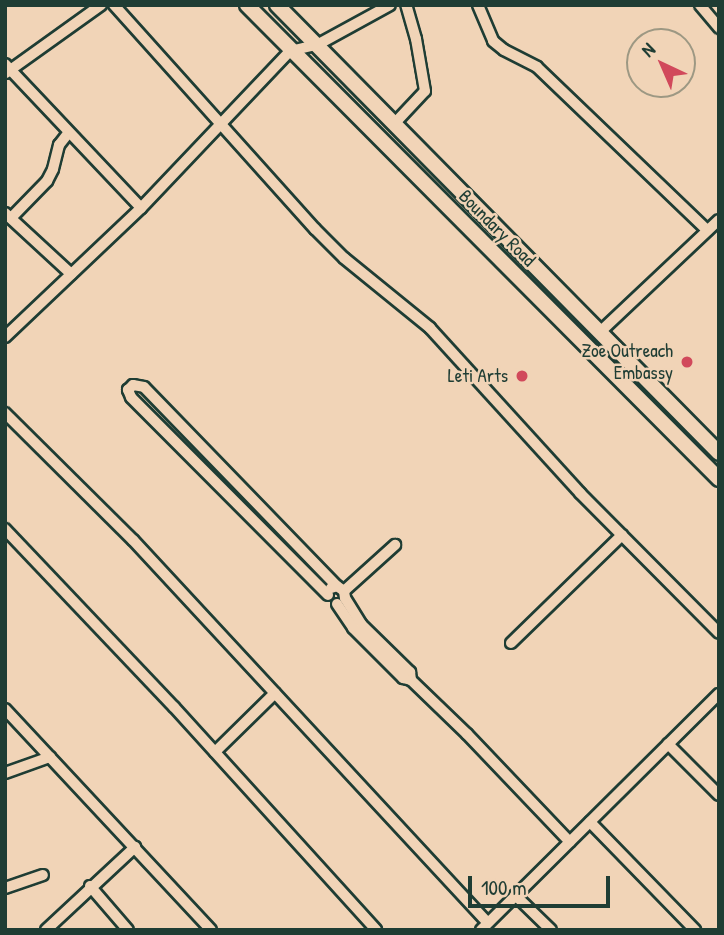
<!DOCTYPE html>
<html>
<head>
<meta charset="utf-8">
<style>
  body { margin:0 }
  #map { position:relative; width:724px; height:935px; overflow:hidden; background:#f1d4b7; font-family:"Patrick Hand",sans-serif }
  div>[style] { position:absolute }
  [style*='--x'] { left:calc(var(--x)*1px); top:calc(var(--y)*1px); width:calc(var(--w)*1px); rotate:calc(var(--a)*1deg) }
  .roads { filter:drop-shadow(2px 0 #1f3d34) drop-shadow(-2px 0 #1f3d34) drop-shadow(0 2px #1f3d34) drop-shadow(0 -2px #1f3d34) }
  .minor>* { height:10px; margin:-5px; padding:0 5px; transform-origin:5px; border-radius:5px; background:#f1d4b7 }
  .major>* { height:14px; margin:-7px; padding:0 7px; transform-origin:7px; border-radius:7px; background:#f1d4b7 }
  .dots>* { width:19px; height:19px; translate:-50% -50%; box-sizing:border-box; border:4px solid #f1d4b7; border-radius:50% }
  span { translate:-50% -50%; white-space:nowrap; text-align:center; line-height:1.15; -webkit-text-stroke:5px #f1d4b7; paint-order:stroke }
  .street-label { font-size:19px; color:#1f3d34 }
  .poi-label { font-size:19px; color:#1f3d34 }
  .right { translate:-100% -50%; text-align:right }
  .frame { position:absolute; inset:0; border:7px solid #1f3d34; pointer-events:none }
  .north { position:absolute; left:626px; top:28px; width:70px; height:70px; box-sizing:border-box; background:#f1d4b7; border:2px solid #9d9883; border-radius:50%; rotate:316deg; font-size:19px; font-weight:700; line-height:28px; text-align:center; color:#1f3d34 }
  .north::after { content:''; display:block; margin:auto; width:24px; height:32px; background:#d1495b; clip-path:polygon(50% 0,100% 100%,50% 72%,0 100%) }
  .scale { position:absolute; left:468px; top:876px; width:142px; height:32px; box-sizing:border-box; border:4px solid #1f3d34; border-top:0; padding-left:9px; font-size:21px; line-height:24px; white-space:nowrap; color:#1f3d34; -webkit-text-stroke:5px #f1d4b7; paint-order:stroke }
</style>
</head>
<body>
<div id="map">
  <div class="roads">
    <div class="minor">
      <i style="--x:114;--y:5;--w:301;--a:48.1"></i>
      <i style="--x:315;--y:229;--w:41;--a:45"></i>
      <i style="--x:344;--y:258;--w:111;--a:39.1"></i>
      <i style="--x:430;--y:328;--w:223;--a:47.7"></i>
      <i style="--x:580;--y:493;--w:197;--a:45.2"></i>
      <i style="--x:478;--y:5;--w:39;--a:67"></i>
      <i style="--x:493;--y:41;--w:14;--a:39"></i>
      <i style="--x:504;--y:50;--w:37;--a:27"></i>
      <i style="--x:537;--y:67;--w:236;--a:43.8"></i>
      <i style="--x:700;--y:5;--w:30;--a:50"></i>
      <i style="--x:5;--y:64;--w:198;--a:46.6"></i>
      <i style="--x:6;--y:73;--w:117;--a:-35.6"></i>
      <i style="--x:394;--y:124;--w:45;--a:-46.8"></i>
      <i style="--x:425;--y:91;--w:53;--a:-99.8"></i>
      <i style="--x:416;--y:39;--w:35;--a:-106"></i>
      <i style="--x:5;--y:213;--w:90;--a:42.7"></i>
      <i style="--x:11;--y:218;--w:52;--a:-45.8"></i>
      <i style="--x:47;--y:181;--w:13;--a:-63"></i>
      <i style="--x:53;--y:169;--w:25;--a:-76"></i>
      <i style="--x:59;--y:145;--w:16;--a:-52"></i>
      <i style="--x:600;--y:332;--w:163;--a:-43.3"></i>
      <i style="--x:5;--y:337;--w:187;--a:-43.5"></i>
      <i style="--x:141;--y:208;--w:216;--a:-46.5"></i>
      <i style="--x:290;--y:51;--w:28;--a:-13"></i>
      <i style="--x:317;--y:45;--w:83;--a:-28.7"></i>
      <i style="--x:5;--y:413;--w:180;--a:44.8"></i>
      <i style="--x:133;--y:540;--w:521;--a:47.18"></i>
      <i style="--x:5;--y:529;--w:245;--a:46.5"></i>
      <i style="--x:174;--y:707;--w:301;--a:47.8"></i>
      <i style="--x:331;--y:588;--w:6;--a:-18"></i>
      <i style="--x:337;--y:586;--w:9;--a:36"></i>
      <i style="--x:344;--y:591;--w:7;--a:82"></i>
      <i style="--x:345;--y:598;--w:31;--a:58"></i>
      <i style="--x:361;--y:624;--w:69;--a:44.4"></i>
      <i style="--x:410;--y:672;--w:8;--a:83"></i>
      <i style="--x:344;--y:591;--w:69;--a:-42"></i>
      <i style="--x:328;--y:595;--w:279;--a:-134.9"></i>
      <i style="--x:131;--y:397;--w:8;--a:-113"></i>
      <i style="--x:128;--y:390;--w:7;--a:-45"></i>
      <i style="--x:133;--y:385;--w:11;--a:10"></i>
      <i style="--x:144;--y:387;--w:277;--a:45.9"></i>
      <i style="--x:337;--y:604;--w:29;--a:56"></i>
      <i style="--x:353;--y:628;--w:71;--a:45"></i>
      <i style="--x:403;--y:678;--w:8;--a:14"></i>
      <i style="--x:411;--y:680;--w:78;--a:44"></i>
      <i style="--x:467;--y:734;--w:149;--a:46.4"></i>
      <i style="--x:511;--y:643;--w:155;--a:-44.2"></i>
      <i style="--x:5;--y:709;--w:302;--a:47"></i>
      <i style="--x:668;--y:744;--w:72;--a:45"></i>
      <i style="--x:215;--y:752;--w:84;--a:-44.5"></i>
      <i style="--x:5;--y:773;--w:48;--a:-19.6"></i>
      <i style="--x:590;--y:822;--w:151;--a:45.8"></i>
      <i style="--x:90;--y:886;--w:58;--a:49.2"></i>
      <i style="--x:5;--y:888;--w:40;--a:-18.9"></i>
      <i style="--x:515;--y:895;--w:50;--a:44.2"></i>
      <i style="--x:46;--y:930;--w:122;--a:-43"></i>
      <i style="--x:481;--y:930;--w:335;--a:-44.8"></i>
    </div>
    <div class="major">
      <i style="--x:247;--y:5;--w:669;--a:45.12"></i>
      <i style="--x:277;--y:5;--w:629;--a:45.39"></i>
    </div>
  </div>
  <div class="dots">
    <i style="left:687px;top:362px;background:#d1495b"></i>
    <i style="left:522px;top:376px;background:#d1495b"></i>
  </div>
  <div class="street-label">
    <span style="left:497px;top:228px;rotate:45deg">Boundary Road</span>
  </div>
  <div class="poi-label">
    <span class="right" style="left:673px;top:362px">Zoe Outreach<br>Embassy</span>
    <span class="right" style="left:508px;top:376px">Leti Arts</span>
  </div>
  <div class="frame"></div>
  <div class="north">N</div>
  <div class="scale">100 m</div>
</div>
</body>
</html>
